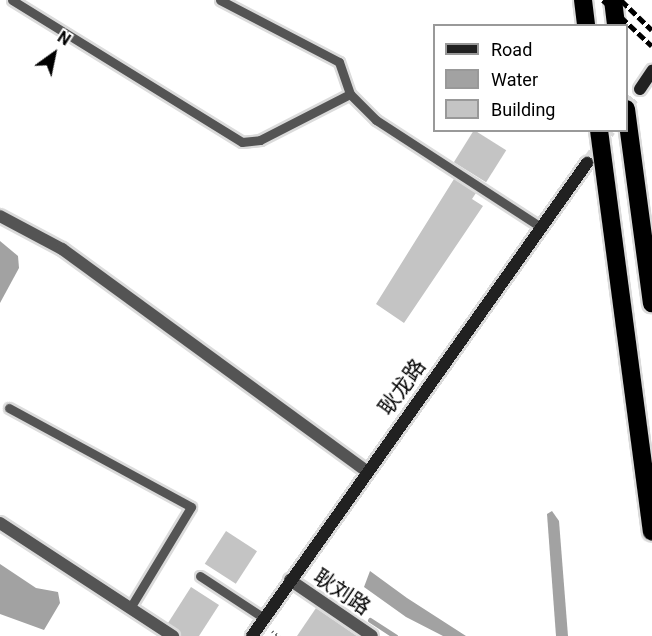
<!DOCTYPE html>
<html>
<head>
<meta charset="utf-8">
<style>
  body { margin:0 }
  #map { position:relative; width:652px; height:636px; overflow:hidden; background:#fff; font-family:Roboto,"Noto Sans SC",sans-serif }
  div>[style] { position:absolute }
  [style*='--x'] { left:calc(var(--x)*1px); top:calc(var(--y)*1px); width:calc(var(--w)*1px); rotate:calc(var(--a)*1deg) }
  .water>* { inset:0; background:#a2a2a2 }
  .stream>* { height:5px; margin:-2.5px; padding:0 2.5px; transform-origin:2.5px; border-radius:2.5px; background:#a2a2a2 }
  .building>* { inset:0; background:#c4c4c4; transform-origin:0 0 }
  .secondary-tunnel>* { height:12px; margin-top:-6px; transform-origin:0; background:repeating-linear-gradient(90deg,#d9d9d9 0 12px,transparent 0 18px) }
  .path>* { height:3px; margin-top:-1.5px; transform-origin:0; background:repeating-linear-gradient(90deg,#767676 0 1.5px,transparent 0 4.5px) }
  .roads { filter:drop-shadow(2px 0 #dbdbdb) drop-shadow(-2px 0 #dbdbdb) drop-shadow(0 2px #dbdbdb) drop-shadow(0 -2px #dbdbdb) }
  .lane>* { height:9px; margin:-4.5px; padding:0 4.5px; transform-origin:4.5px; border-radius:4.5px; background:#545454 }
  .street>* { height:12px; margin:-6px; padding:0 6px; transform-origin:6px; border-radius:6px; background:#545454 }
  .secondary>* { height:12px; margin:-6px; padding:0 6px; transform-origin:6px; border-radius:6px; background:#212121 }
  .highway>* { height:18px; margin:-9px; padding:0 9px; transform-origin:9px; border-radius:9px; background:#000 }
  .rail>* { height:4.5px; margin-top:-2.25px; transform-origin:0; background:repeating-linear-gradient(90deg,#000 0 9px,transparent 0 12px) }
  span { translate:-50% -50%; white-space:nowrap; text-align:center; line-height:1.15; -webkit-text-stroke:4.5px #fff; paint-order:stroke }
  .street-label { font-size:21px; color:#000 }
  .legend { position:absolute; left:433px; top:24px; width:195px; height:108px; box-sizing:border-box; background:#fff; border:2px solid #999; margin:0; padding:8px 10px; list-style:none; font-size:18px; color:#000 }
  .legend li { display:flex; align-items:center; gap:12px; height:30px }
  .legend b { width:30px; border:2px solid #999 }
  .north { position:absolute; left:24px; top:24px; width:60px; height:60px; -webkit-text-stroke:4px #fff; paint-order:stroke; rotate:33deg; font-size:16px; font-weight:700; line-height:24px; text-align:center; color:#000 }
  .north::after { content:''; display:block; margin:auto; width:21px; height:27px; background:#000; clip-path:polygon(50% 0,100% 100%,50% 72%,0 100%) }
</style>
</head>
<body>
<div id="map">
  <div class="water">
    <i style="clip-path:polygon(0 241px,18px 256px,19px 268px,0 303px)"></i>
    <i style="clip-path:polygon(552px 511px,559px 521px,568px 636px,556px 636px,547px 514px)"></i>
    <i style="clip-path:polygon(0 564px,36px 588px,58px 592px,60px 603px,44px 630px,0 614px)"></i>
    <i style="clip-path:polygon(370px 571px,407px 598px,466px 636px,443px 636px,406px 617px,364px 587px)"></i>
  </div>
  <div class="stream">
    <i style="--x:370;--y:620;--w:30;--a:33"></i>
  </div>
  <div class="building">
    <i style="left:474px;top:130px;width:38px;height:38px;rotate:32deg"></i>
    <i style="clip-path:polygon(454px 179px,476px 193px,472px 199px,483px 206px,404px 323px,376px 304px)"></i>
    <i style="left:226px;top:531px;width:37px;height:39px;rotate:33deg"></i>
    <i style="clip-path:polygon(191px 587px,219px 605px,199px 636px,181px 636px,168px 623px)"></i>
    <i style="clip-path:polygon(316px 608px,357px 636px,297px 636px)"></i>
  </div>
  <div class="secondary-tunnel">
    <i style="--x:626;--y:108;--w:24;--a:-54"></i>
    <i style="--x:587;--y:163;--w:40;--a:-55.1"></i>
  </div>
  <div class="path">
    <i style="--x:272;--y:631;--w:9;--a:36"></i>
  </div>
  <div class="roads">
    <div class="lane">
      <i style="--x:12;--y:0;--w:270;--a:31.7"></i>
      <i style="--x:242;--y:142;--w:18;--a:-6"></i>
      <i style="--x:260;--y:140;--w:101;--a:-27.1"></i>
      <i style="--x:220;--y:0;--w:134;--a:27.5"></i>
      <i style="--x:339;--y:62;--w:34;--a:71"></i>
      <i style="--x:350;--y:94;--w:37;--a:45"></i>
      <i style="--x:376;--y:120;--w:197;--a:33"></i>
      <i style="--x:9;--y:408;--w:207;--a:28.5"></i>
      <i style="--x:191;--y:507;--w:118;--a:121.1"></i>
      <i style="--x:200;--y:576;--w:77;--a:33.3"></i>
    </div>
    <div class="street">
      <i style="--x:0;--y:216;--w:70;--a:28"></i>
      <i style="--x:62;--y:249;--w:376;--a:36.1"></i>
      <i style="--x:0;--y:523;--w:207;--a:33.2"></i>
      <i style="--x:290;--y:580;--w:99;--a:34.3"></i>
    </div>
    <div class="secondary">
      <i style="--x:640;--y:89;--w:22;--a:-56"></i>
      <i style="--x:252;--y:636;--w:580;--a:-54.69"></i>
    </div>
    <div class="highway">
      <i style="--x:583;--y:0;--w:26;--a:83"></i>
      <i style="--x:613;--y:0;--w:26;--a:83"></i>
      <i style="--x:626;--y:109;--w:196;--a:82.4"></i>
      <i style="--x:599;--y:130;--w:405;--a:82.5"></i>
    </div>
  </div>
  <div class="rail">
    <i style="--x:603;--y:0;--w:67;--a:43.2"></i>
    <i style="--x:621;--y:0;--w:43;--a:44.1"></i>
  </div>
  <div class="street-label">
    <span style="left:402px;top:387px;rotate:-54deg">耿龙路</span>
    <span style="left:342px;top:592px;rotate:34deg">耿刘路</span>
  </div>
  <ul class="legend">
  <li><b style="height:8px;background:#212121"></b>Road</li>
  <li><b style="height:16px;background:#a2a2a2"></b>Water</li>
  <li><b style="height:16px;background:#c4c4c4"></b>Building</li>
  </ul>
  <div class="north">N</div>
</div>
</body>
</html>
